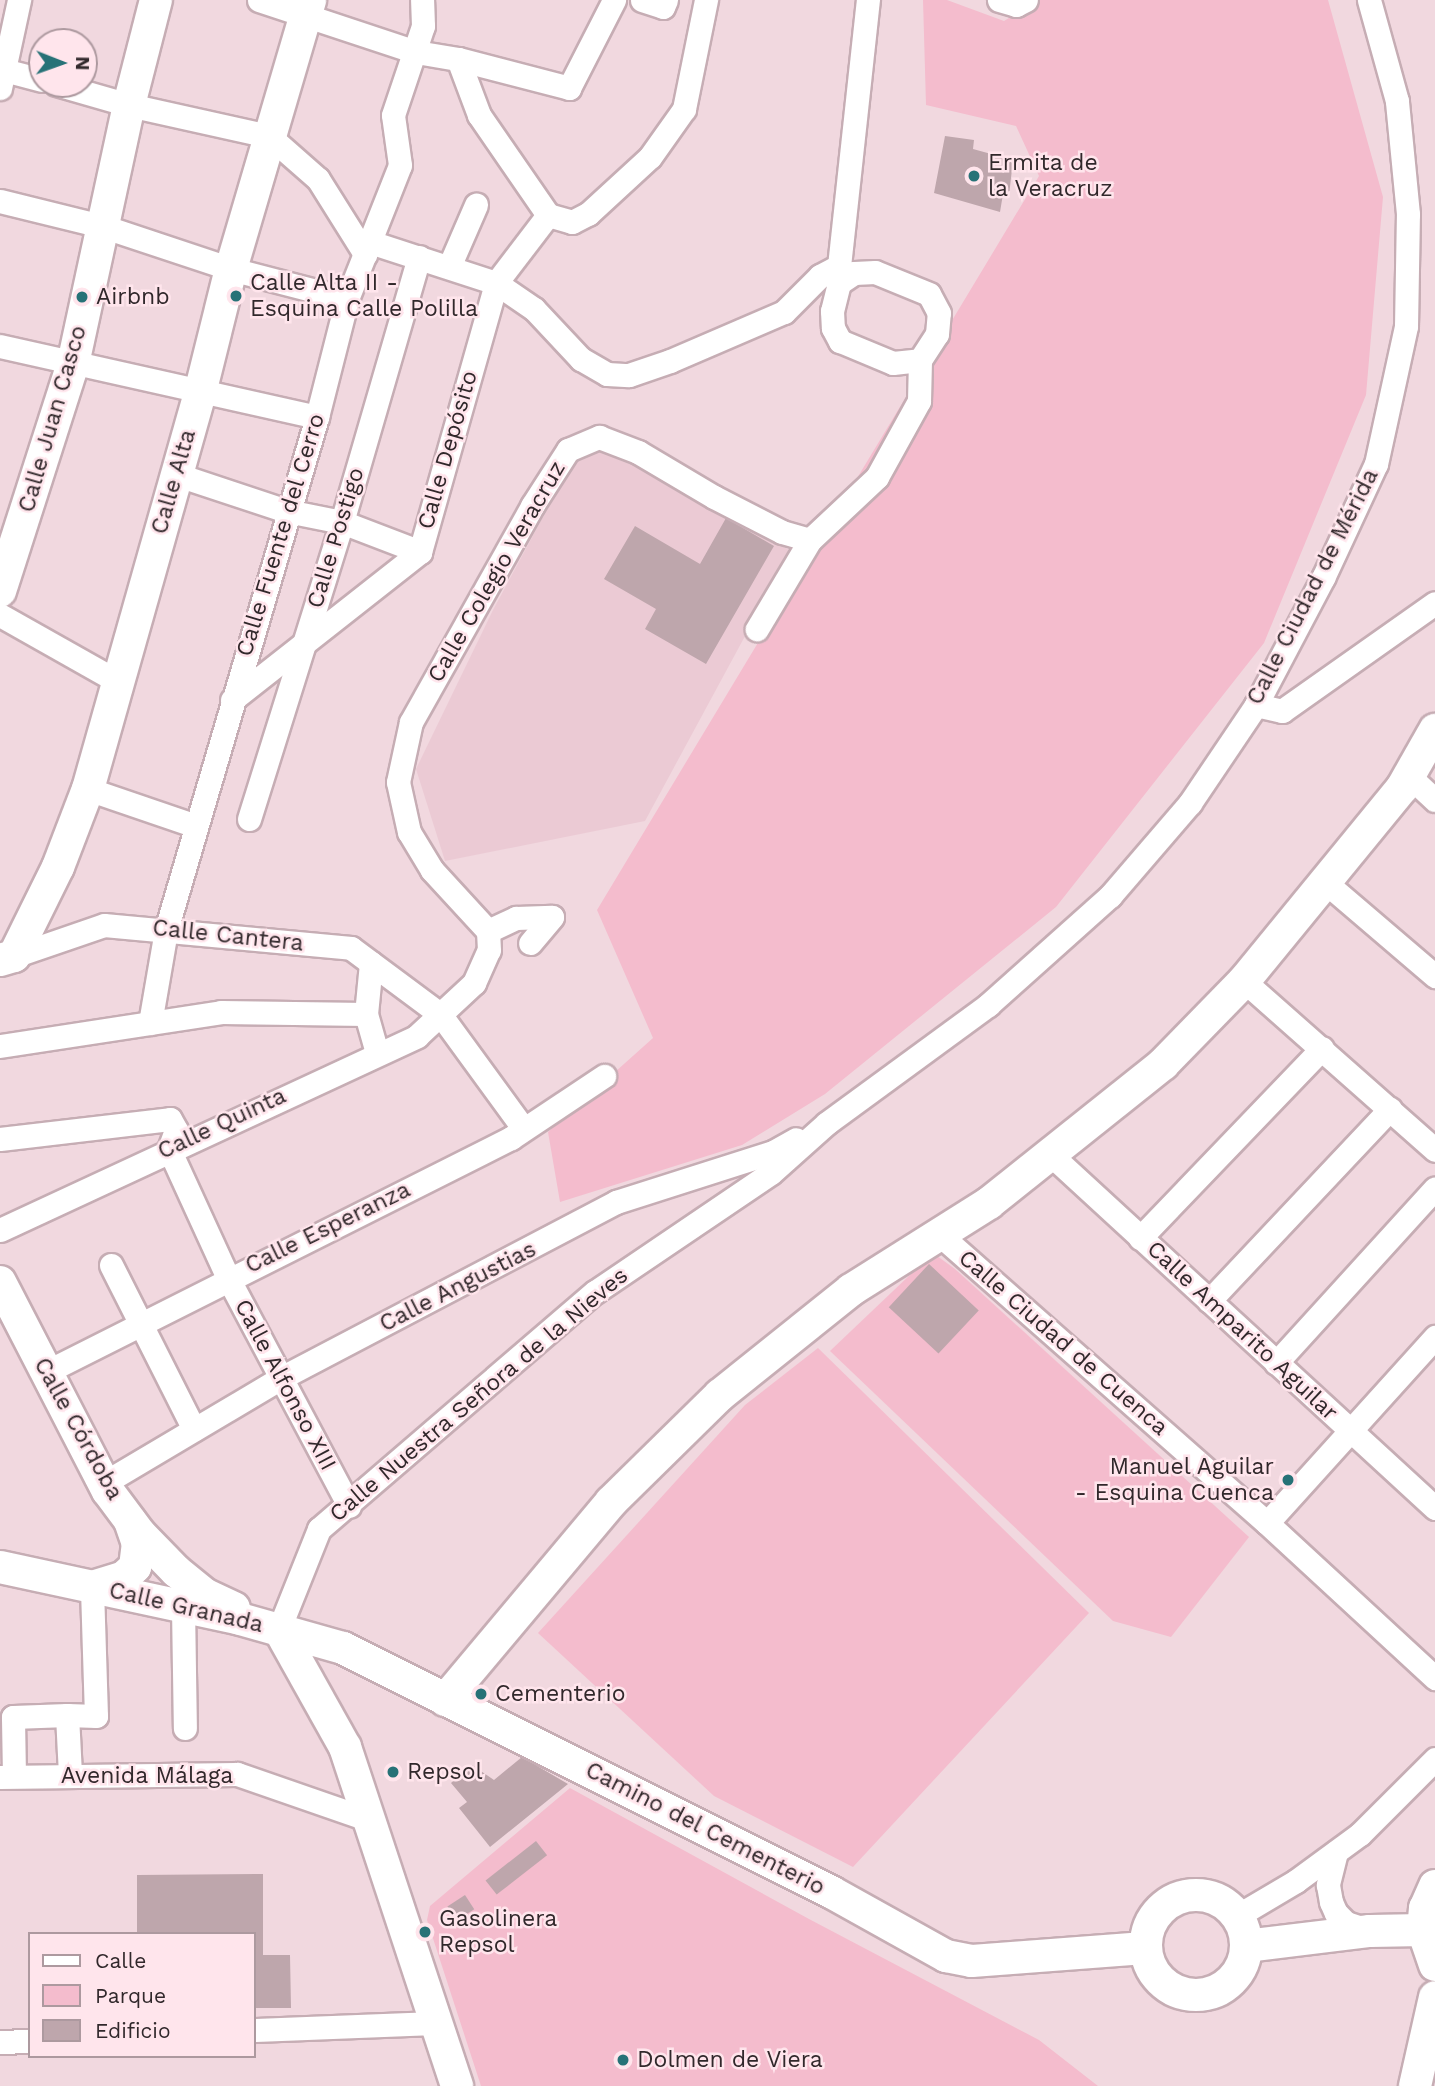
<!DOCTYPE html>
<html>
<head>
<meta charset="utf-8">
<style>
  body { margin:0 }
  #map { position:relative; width:1435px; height:2086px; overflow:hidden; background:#f1d8df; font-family:"Work Sans",sans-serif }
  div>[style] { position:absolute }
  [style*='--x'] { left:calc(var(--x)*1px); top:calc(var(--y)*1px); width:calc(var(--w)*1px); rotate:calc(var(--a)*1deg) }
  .built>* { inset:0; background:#ebcad4 }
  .green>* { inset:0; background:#f4bccd }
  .building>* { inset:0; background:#bea6ac; transform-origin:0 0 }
  .roads { filter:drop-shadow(2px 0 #c6adb4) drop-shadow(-2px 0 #c6adb4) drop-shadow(0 2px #c6adb4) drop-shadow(0 -2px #c6adb4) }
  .street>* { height:23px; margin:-11.5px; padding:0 11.5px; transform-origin:11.5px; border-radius:11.5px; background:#fff }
  .secondary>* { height:32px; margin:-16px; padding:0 16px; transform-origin:16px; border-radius:16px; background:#fff }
  .secondary>.ring { margin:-16px; padding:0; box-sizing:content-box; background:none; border:32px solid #fff; border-radius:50% }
  .dots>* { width:19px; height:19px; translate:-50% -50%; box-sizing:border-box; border:4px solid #ffe5ec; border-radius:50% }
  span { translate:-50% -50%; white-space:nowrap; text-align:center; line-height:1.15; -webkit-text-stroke:5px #ffe5ec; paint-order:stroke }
  .poi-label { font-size:23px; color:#31282b }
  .left { translate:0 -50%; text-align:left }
  .right { translate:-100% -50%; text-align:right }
  .street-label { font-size:23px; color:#31282b }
  .legend { position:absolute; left:28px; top:1932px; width:228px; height:126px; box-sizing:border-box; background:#ffe5ec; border:2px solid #ad999f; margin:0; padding:9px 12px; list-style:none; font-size:21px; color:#31282b }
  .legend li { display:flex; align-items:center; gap:14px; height:35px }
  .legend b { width:35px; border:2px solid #ad999f }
  .north { position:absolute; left:28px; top:28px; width:70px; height:70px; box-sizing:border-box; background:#ffe5ec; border:2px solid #ad999f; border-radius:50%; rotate:91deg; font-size:19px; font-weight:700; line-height:28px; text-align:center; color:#31282b }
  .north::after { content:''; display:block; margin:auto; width:24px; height:32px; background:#277277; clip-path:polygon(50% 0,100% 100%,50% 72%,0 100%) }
</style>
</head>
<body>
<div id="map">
  <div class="built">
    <i style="clip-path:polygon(578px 452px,614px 453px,791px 551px,645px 821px,445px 861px,416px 769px,493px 610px)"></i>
  </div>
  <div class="green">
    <i style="clip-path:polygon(923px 0,947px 0,1004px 21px,1039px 0,1328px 0,1383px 197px,1366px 395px,1264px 643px,1056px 907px,825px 1094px,742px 1145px,560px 1202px,548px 1132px,653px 1038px,597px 910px,1039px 176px,1016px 126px,926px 105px)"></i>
    <i style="clip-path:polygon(933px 1253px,955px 1269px,1249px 1537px,1171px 1637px,1113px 1621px,830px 1351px)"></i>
    <i style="clip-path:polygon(818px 1348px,1089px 1613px,853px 1867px,714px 1796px,538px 1633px,745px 1405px)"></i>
    <i style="clip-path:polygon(570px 1788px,809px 1919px,1039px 2040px,1098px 2086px,481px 2086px,427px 1920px,430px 1906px)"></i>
  </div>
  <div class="building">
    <i style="clip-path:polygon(945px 136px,974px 140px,973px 149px,1013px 160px,1009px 196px,1003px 194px,1000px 212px,934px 193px)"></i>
    <i style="clip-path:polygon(726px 518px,774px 546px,706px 664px,645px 629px,656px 609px,604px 579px,635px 526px,700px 564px)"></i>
    <i style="left:929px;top:1264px;width:68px;height:59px;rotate:43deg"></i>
    <i style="clip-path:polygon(522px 1757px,568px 1784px,490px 1847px,459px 1808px,467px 1802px,451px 1783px,472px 1765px,494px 1780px)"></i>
    <i style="left:536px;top:1841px;width:18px;height:64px;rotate:52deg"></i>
    <i style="clip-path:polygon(263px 1874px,263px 1955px,290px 1955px,291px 2008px,254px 2008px,254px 1934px,137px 1934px,137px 1875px)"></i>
    <i style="left:465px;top:1895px;width:17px;height:21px;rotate:57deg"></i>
  </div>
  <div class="roads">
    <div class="street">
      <i style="--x:259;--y:0;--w:165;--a:18.3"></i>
      <i style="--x:416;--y:52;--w:43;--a:9.5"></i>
      <i style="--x:458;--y:59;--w:115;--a:14.6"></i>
      <i style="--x:569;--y:88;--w:99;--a:-62.9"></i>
      <i style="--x:642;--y:0;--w:22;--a:18"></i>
      <i style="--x:663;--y:7;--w:8;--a:-67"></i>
      <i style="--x:999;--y:0;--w:18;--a:16"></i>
      <i style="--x:1016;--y:5;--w:11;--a:-27"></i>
      <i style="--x:458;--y:59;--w:60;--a:69.4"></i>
      <i style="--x:479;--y:115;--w:121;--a:55.4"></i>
      <i style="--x:0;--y:69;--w:43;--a:14.7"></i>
      <i style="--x:56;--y:84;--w:76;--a:16"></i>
      <i style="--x:129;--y:105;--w:143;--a:12.5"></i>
      <i style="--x:269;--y:136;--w:65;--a:41.3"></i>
      <i style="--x:318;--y:179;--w:89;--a:57.9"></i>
      <i style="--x:0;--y:88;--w:90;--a:-77.8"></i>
      <i style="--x:0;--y:201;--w:105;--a:13.8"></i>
      <i style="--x:102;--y:226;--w:136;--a:18.4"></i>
      <i style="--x:231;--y:269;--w:120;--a:14.5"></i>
      <i style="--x:548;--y:215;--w:25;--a:16"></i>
      <i style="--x:572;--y:222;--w:18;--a:-27"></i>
      <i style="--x:588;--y:214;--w:84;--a:-42.6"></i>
      <i style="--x:650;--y:157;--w:59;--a:-54.7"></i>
      <i style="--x:684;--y:109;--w:111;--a:-78.6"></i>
      <i style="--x:370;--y:242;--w:133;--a:18"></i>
      <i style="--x:496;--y:283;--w:46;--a:34.4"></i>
      <i style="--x:534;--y:309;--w:69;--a:46.8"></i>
      <i style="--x:581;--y:359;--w:30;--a:30"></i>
      <i style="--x:607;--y:374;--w:22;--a:3"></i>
      <i style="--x:629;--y:375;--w:43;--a:-18.9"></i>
      <i style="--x:670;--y:361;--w:124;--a:-23.3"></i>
      <i style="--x:784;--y:312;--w:51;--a:-45"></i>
      <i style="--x:820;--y:276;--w:21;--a:-28"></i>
      <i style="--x:449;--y:267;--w:68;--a:-66.5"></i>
      <i style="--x:846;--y:276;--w:12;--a:-125"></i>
      <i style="--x:839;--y:266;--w:268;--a:-83.8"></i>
      <i style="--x:0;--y:346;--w:325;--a:12.6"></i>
      <i style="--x:175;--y:474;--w:118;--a:18.3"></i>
      <i style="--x:287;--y:511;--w:56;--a:11.3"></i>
      <i style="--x:342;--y:522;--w:84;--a:21"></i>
      <i style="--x:810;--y:540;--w:92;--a:-43.2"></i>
      <i style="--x:877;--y:477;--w:87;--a:-61.1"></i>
      <i style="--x:919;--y:401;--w:41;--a:-88.6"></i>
      <i style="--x:920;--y:360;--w:31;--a:-57"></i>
      <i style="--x:937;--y:334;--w:21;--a:-85"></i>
      <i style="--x:939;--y:313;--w:21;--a:-118"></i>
      <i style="--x:929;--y:294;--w:58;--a:-157.8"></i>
      <i style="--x:875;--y:272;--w:21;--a:177"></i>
      <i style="--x:854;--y:273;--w:18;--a:146"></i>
      <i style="--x:839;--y:283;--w:29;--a:104"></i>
      <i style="--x:832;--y:311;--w:17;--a:87"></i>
      <i style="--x:833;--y:328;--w:15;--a:62"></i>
      <i style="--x:840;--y:341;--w:57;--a:22.5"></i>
      <i style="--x:893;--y:363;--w:27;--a:-6"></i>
      <i style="--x:0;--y:615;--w:137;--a:29.4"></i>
      <i style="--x:232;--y:700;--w:239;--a:-38.2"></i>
      <i style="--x:420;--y:552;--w:280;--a:-74.2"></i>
      <i style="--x:496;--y:283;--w:86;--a:-52.6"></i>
      <i style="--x:1256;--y:705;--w:27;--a:13"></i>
      <i style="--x:1282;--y:711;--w:187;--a:-35.2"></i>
      <i style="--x:1409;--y:776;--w:35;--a:43"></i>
      <i style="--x:88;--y:789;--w:114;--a:18.9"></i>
      <i style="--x:249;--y:819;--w:311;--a:-72.6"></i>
      <i style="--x:342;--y:522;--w:276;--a:-73.8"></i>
      <i style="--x:1325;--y:882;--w:145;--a:40.5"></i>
      <i style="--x:488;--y:931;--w:31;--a:-25"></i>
      <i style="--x:516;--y:918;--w:36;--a:-2"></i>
      <i style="--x:552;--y:917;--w:34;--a:130"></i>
      <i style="--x:14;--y:956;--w:95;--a:-19"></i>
      <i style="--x:104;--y:925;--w:248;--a:5.3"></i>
      <i style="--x:351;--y:948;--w:111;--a:36.6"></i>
      <i style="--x:440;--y:1014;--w:142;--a:53.9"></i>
      <i style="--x:371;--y:963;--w:51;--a:95.6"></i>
      <i style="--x:366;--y:1014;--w:41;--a:74.2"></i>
      <i style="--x:1244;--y:981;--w:255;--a:41.5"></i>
      <i style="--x:150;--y:1023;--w:94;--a:-80.2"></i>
      <i style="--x:166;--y:930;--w:535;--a:-73.6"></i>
      <i style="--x:317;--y:417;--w:122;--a:-75.7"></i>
      <i style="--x:347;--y:299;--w:144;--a:-68.4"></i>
      <i style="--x:400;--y:165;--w:50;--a:-98"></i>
      <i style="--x:393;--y:115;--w:94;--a:-71.4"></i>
      <i style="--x:423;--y:26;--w:26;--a:-92"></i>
      <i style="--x:0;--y:1046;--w:224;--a:-8.7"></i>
      <i style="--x:221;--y:1012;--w:145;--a:0.8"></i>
      <i style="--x:0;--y:1139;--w:171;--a:-6.7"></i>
      <i style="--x:170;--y:1119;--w:13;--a:61"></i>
      <i style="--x:176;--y:1130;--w:20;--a:110"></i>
      <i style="--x:169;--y:1149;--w:142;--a:65.4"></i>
      <i style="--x:228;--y:1278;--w:258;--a:62"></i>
      <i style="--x:1050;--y:1154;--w:523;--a:42.6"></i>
      <i style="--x:0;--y:1230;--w:460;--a:-24.9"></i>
      <i style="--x:417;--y:1036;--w:78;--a:-42.9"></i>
      <i style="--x:474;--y:983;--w:36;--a:-66"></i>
      <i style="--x:489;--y:950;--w:19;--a:-93"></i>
      <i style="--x:488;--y:931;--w:83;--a:-132.6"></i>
      <i style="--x:432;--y:870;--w:44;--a:-121.2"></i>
      <i style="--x:409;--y:832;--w:51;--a:-102.4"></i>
      <i style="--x:398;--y:782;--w:61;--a:-77.8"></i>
      <i style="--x:411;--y:722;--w:248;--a:-60.7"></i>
      <i style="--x:532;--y:506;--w:67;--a:-57.3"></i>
      <i style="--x:568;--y:450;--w:34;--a:-23"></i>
      <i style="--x:599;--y:437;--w:42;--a:21"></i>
      <i style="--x:638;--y:452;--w:88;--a:30.6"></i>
      <i style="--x:714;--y:497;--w:76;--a:27.2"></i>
      <i style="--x:782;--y:532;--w:29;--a:16"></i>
      <i style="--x:810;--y:540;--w:104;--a:120.8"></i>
      <i style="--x:939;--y:1234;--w:437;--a:41.4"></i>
      <i style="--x:1267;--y:1523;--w:229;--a:42.7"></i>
      <i style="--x:1140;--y:1238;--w:263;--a:-46.2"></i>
      <i style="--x:111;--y:1265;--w:184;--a:63.2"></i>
      <i style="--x:1209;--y:1301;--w:264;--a:-46.7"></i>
      <i style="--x:1276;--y:1363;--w:236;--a:-47.7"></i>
      <i style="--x:46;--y:1372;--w:521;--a:-26.71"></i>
      <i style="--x:511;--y:1138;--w:112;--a:-33.7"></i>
      <i style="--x:104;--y:1483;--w:204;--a:-30.7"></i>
      <i style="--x:279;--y:1379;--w:381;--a:-27.7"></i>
      <i style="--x:616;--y:1202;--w:165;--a:-17.7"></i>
      <i style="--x:773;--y:1152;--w:26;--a:-29"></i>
      <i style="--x:1267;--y:1523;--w:251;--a:-47.9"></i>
      <i style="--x:183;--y:1607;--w:121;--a:89.1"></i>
      <i style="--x:279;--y:1629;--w:108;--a:-68.2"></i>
      <i style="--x:319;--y:1529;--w:364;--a:-40.7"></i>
      <i style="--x:595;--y:1292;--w:212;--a:-34.1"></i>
      <i style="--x:771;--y:1173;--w:75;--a:-41.8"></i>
      <i style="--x:827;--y:1123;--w:200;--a:-36.2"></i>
      <i style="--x:988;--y:1005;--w:164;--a:-41.8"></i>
      <i style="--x:1110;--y:896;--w:123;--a:-49.3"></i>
      <i style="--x:1190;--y:803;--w:118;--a:-56"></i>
      <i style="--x:1256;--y:705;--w:144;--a:-62.2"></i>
      <i style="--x:1323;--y:578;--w:126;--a:-65.1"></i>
      <i style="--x:1376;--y:464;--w:141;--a:-77.7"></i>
      <i style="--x:1406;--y:326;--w:112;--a:-89"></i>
      <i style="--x:1408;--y:214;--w:114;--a:-95.6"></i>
      <i style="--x:1397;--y:101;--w:105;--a:-105.5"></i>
      <i style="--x:67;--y:1715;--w:29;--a:2"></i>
      <i style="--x:96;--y:1716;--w:129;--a:-91.8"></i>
      <i style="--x:14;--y:1776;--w:59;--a:-91"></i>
      <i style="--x:13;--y:1717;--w:54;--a:-2.1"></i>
      <i style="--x:67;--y:1715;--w:59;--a:87.1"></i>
      <i style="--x:0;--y:1777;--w:237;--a:-0.7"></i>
      <i style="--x:237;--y:1774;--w:141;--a:19.1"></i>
      <i style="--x:1336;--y:1852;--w:34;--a:104"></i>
      <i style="--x:1328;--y:1885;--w:17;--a:80"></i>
      <i style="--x:1331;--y:1902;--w:12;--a:66"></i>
      <i style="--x:1336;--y:1913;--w:14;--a:45"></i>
      <i style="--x:1346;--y:1923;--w:25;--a:18"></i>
      <i style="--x:1237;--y:1916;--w:69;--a:-30.7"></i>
      <i style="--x:1296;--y:1881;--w:79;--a:-36.3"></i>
      <i style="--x:1360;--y:1834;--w:106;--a:-45"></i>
      <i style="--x:254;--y:2030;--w:182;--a:-2.2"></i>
      <i style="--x:0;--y:2042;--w:30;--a:-2"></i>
    </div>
    <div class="secondary">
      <i style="--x:0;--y:591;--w:238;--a:-72.2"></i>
      <i style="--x:73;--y:364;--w:265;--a:-77.8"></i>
      <i style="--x:129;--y:105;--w:108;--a:-75.6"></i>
      <i style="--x:0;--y:960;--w:15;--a:-16"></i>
      <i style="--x:14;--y:956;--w:99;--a:-63.7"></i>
      <i style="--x:58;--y:867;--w:84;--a:-69"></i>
      <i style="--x:88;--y:789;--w:412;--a:-74.2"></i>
      <i style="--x:200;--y:393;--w:128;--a:-76"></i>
      <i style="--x:231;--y:269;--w:280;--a:-73.6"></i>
      <i style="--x:0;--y:1282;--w:235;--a:62.7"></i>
      <i style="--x:108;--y:1491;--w:54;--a:53.3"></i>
      <i style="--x:140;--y:1534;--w:52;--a:45.8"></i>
      <i style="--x:176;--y:1571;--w:36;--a:39"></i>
      <i style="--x:204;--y:1594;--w:33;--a:25"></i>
      <i style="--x:0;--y:1567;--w:246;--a:12.2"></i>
      <i style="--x:240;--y:1619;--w:107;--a:15.7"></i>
      <i style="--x:343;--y:1648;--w:546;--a:26.57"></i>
      <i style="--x:831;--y:1892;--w:132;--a:29.1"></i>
      <i style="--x:946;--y:1956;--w:26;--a:11"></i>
      <i style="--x:972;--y:1961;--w:173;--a:-4.3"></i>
      <i style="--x:92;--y:1587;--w:34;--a:-17"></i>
      <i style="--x:124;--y:1577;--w:15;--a:-42"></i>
      <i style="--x:135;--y:1567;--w:23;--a:-83"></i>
      <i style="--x:138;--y:1544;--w:24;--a:-109"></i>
      <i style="--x:279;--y:1629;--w:135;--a:60.8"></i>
      <i style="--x:345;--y:1747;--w:357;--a:71.7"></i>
      <i style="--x:445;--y:1700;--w:258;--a:-50"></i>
      <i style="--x:611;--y:1502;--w:153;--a:-44.5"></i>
      <i style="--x:720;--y:1395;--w:168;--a:-38.7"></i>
      <i style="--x:851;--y:1290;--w:163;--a:-32.2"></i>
      <i style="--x:989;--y:1203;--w:223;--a:-38.6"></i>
      <i style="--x:1163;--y:1064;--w:116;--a:-45.7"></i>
      <i style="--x:1244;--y:981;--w:249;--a:-50.7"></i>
      <i style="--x:1402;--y:788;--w:67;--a:-60.4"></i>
      <i style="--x:1435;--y:1886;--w:24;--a:114"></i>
      <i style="--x:1425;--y:1908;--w:22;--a:95"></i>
      <i style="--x:1423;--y:1930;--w:37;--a:71"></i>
      <i class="ring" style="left:1146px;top:1895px;width:68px;height:68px"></i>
      <i style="--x:1246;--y:1946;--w:125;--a:-6.9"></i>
      <i style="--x:1370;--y:1931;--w:53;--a:-1.1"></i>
      <i style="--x:1415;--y:2086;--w:91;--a:-77.3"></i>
    </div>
  </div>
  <div class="dots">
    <i style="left:974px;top:176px;background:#277277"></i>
    <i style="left:236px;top:296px;background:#277277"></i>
    <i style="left:82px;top:297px;background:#277277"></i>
    <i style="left:1288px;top:1480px;background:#277277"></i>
    <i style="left:481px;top:1694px;background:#277277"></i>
    <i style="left:393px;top:1772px;background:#277277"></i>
    <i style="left:425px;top:1932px;background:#277277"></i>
    <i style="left:623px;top:2060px;background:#277277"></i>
  </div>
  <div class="poi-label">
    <span class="left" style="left:988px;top:176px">Ermita de<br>la Veracruz</span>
    <span class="left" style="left:250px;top:296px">Calle Alta II -<br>Esquina Calle Polilla</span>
    <span class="left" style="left:96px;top:297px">Airbnb</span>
    <span class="right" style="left:1274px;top:1480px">Manuel Aguilar<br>- Esquina Cuenca</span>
    <span class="left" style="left:495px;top:1694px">Cementerio</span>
    <span class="left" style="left:407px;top:1772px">Repsol</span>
    <span class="left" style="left:439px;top:1932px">Gasolinera<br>Repsol</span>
    <span class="left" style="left:637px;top:2060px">Dolmen de Viera</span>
  </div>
  <div class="street-label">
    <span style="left:53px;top:419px;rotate:-74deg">Calle Juan Casco</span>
    <span style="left:448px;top:450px;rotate:-74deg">Calle Depósito</span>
    <span style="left:174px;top:482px;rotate:-74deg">Calle Alta</span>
    <span style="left:281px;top:535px;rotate:-73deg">Calle Fuente del Cerro</span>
    <span style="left:336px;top:538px;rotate:-73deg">Calle Postigo</span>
    <span style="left:497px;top:572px;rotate:-60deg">Calle Colegio Veracruz</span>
    <span style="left:1313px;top:587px;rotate:-63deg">Calle Ciudad de Mérida</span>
    <span style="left:228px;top:936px;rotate:6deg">Calle Cantera</span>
    <span style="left:222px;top:1124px;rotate:-25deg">Calle Quinta</span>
    <span style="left:328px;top:1228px;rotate:-26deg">Calle Esperanza</span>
    <span style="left:458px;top:1287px;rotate:-27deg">Calle Angustias</span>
    <span style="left:1242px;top:1331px;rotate:43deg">Calle Amparito Aguilar</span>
    <span style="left:1063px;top:1343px;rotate:41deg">Calle Ciudad de Cuenca</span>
    <span style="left:285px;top:1385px;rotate:62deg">Calle Alfonso XIII</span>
    <span style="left:479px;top:1395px;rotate:-40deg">Calle Nuestra Señora de la Nieves</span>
    <span style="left:78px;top:1429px;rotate:61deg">Calle Córdoba</span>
    <span style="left:186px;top:1608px;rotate:13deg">Calle Granada</span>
    <span style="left:147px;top:1776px">Avenida Málaga</span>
    <span style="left:705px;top:1829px;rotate:27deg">Camino del Cementerio</span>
  </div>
  <ul class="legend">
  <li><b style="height:9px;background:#fff"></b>Calle</li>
  <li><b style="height:19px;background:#f4bccd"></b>Parque</li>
  <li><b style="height:19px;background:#bea6ac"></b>Edificio</li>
  </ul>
  <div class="north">N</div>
</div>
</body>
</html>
